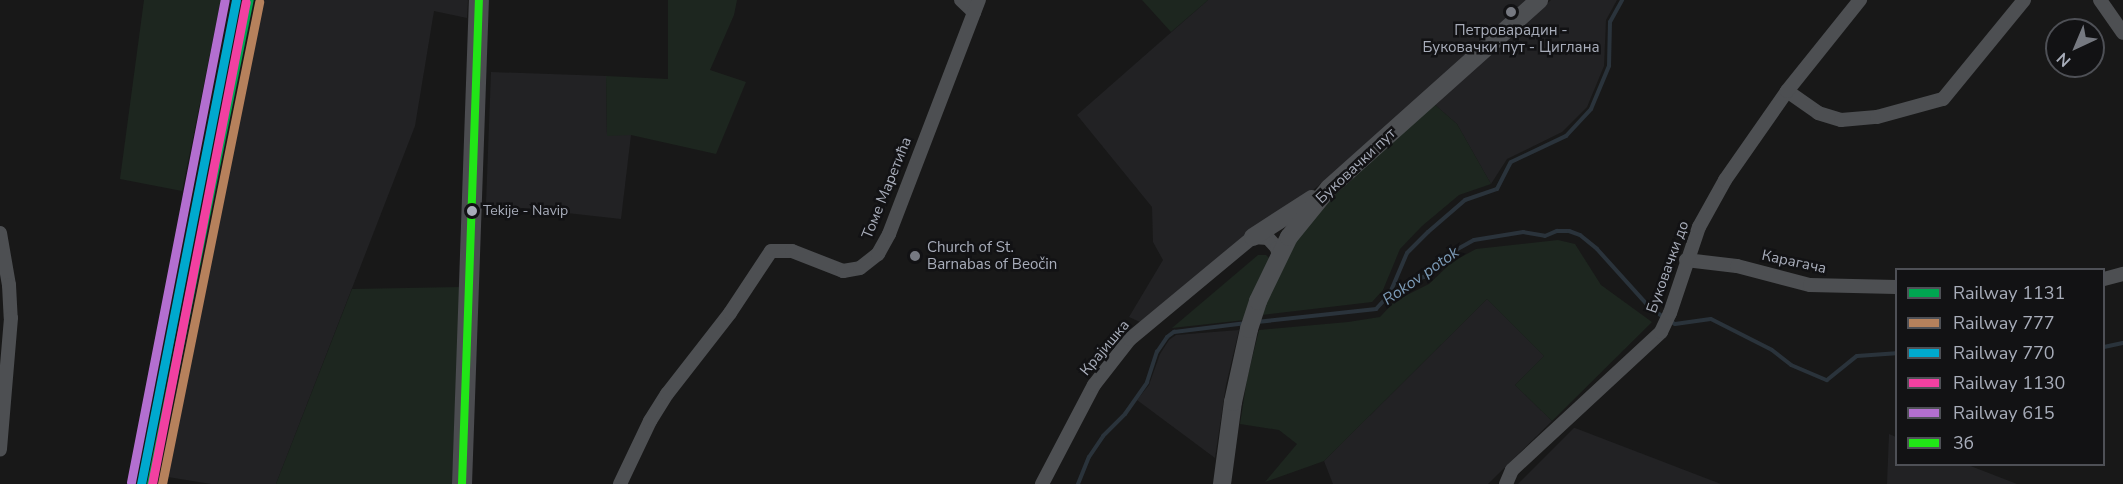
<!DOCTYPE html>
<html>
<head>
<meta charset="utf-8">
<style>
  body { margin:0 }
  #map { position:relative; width:2123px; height:484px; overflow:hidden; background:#181818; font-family:"Nunito Sans",sans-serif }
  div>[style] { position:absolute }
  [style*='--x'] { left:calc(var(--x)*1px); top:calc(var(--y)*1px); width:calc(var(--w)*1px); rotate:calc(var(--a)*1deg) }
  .built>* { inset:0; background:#222224 }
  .green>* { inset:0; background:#1d261f }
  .stream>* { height:4px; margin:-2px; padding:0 2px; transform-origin:2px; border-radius:2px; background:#2a333b }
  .minor>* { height:14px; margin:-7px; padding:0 7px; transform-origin:7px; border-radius:7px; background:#4d4f52 }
  .tertiary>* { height:18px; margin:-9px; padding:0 9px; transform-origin:9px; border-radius:9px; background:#4d4f52 }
  .secondary>* { height:20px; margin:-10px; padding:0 10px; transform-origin:10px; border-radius:10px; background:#4b4c50 }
  .bus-1>* { height:8px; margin:-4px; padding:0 4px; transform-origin:4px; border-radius:4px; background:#21e617 }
  .rail-1>* { height:9px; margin:-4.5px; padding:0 4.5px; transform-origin:4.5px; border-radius:4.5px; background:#00a651 }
  .rail-2>* { height:9px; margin:-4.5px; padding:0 4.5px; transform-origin:4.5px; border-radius:4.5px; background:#b6815c }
  .rail-3>* { height:9px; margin:-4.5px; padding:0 4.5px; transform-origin:4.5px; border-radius:4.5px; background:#00a9ce }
  .rail-4>* { height:9px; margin:-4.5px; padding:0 4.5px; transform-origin:4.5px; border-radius:4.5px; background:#f240a1 }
  .rail-5>* { height:9px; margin:-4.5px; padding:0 4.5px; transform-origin:4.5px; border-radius:4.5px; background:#b36fd0 }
  .dots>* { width:16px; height:16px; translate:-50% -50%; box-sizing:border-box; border:3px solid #121214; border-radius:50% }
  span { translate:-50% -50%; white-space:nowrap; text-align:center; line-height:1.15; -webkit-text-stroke:5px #121214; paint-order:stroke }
  .bus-label { font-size:14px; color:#a8adba }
  .left { translate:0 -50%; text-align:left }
  .poi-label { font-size:15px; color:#a8adba }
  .street-label { font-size:15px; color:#a8adba }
  .water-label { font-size:16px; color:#7c9bb7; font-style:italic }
  .legend { position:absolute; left:1895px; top:268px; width:210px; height:198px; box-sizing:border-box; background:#121214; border:2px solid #4e5056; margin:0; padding:8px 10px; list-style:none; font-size:18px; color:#a8adba }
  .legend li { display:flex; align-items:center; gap:12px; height:30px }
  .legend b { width:30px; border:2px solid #4e5056 }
  .north { position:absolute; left:2045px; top:18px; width:60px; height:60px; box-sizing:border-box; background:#121214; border:2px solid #4e5056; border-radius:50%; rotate:224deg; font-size:16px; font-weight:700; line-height:24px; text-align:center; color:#a8adba }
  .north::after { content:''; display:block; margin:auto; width:21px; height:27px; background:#767981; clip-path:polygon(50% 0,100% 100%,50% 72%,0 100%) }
</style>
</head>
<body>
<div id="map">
  <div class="built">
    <i style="clip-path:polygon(260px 0,468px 0,467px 18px,434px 11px,415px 126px,276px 484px,211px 484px,168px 477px)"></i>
    <i style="clip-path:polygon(1208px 0,1528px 0,1364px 147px,1151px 327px,1129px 317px,1163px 260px,1153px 242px,1152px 207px,1077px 115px)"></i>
    <i style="clip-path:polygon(1551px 0,1617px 0,1606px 20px,1604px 66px,1587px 107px,1562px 132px,1507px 159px,1491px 184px,1457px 124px,1434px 104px)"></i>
    <i style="clip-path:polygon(491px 72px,606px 76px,607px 135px,631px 135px,621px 219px,486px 204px)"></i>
    <i style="clip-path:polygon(1487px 299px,1544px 356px,1515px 385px,1552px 421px,1488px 484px,1333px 484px,1324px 461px)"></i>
    <i style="clip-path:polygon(1239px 330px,1226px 385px,1215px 458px,1137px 400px,1149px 385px,1160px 354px,1169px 340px,1176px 335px)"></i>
    <i style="clip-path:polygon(1574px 428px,1575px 428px,1721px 484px,1518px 484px)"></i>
    <i style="clip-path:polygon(1889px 434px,1896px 437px,1896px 464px,1968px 465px,2017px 484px,1887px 484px)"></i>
  </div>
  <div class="green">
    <i style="clip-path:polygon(144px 0,221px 0,182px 191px,120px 179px)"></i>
    <i style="clip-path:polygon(668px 0,737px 0,734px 15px,710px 70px,746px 82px,716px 154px,631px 135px,607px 136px,606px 76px,668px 79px)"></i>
    <i style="clip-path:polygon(1142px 0,1208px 0,1171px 32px)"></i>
    <i style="clip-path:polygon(1434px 104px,1457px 124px,1491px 184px,1459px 195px,1422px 226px,1400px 249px,1383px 290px,1372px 302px,1262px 315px,1265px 302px,1295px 241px,1333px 194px)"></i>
    <i style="clip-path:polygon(1558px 240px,1575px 244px,1601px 285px,1652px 322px,1552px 421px,1515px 385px,1544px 356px,1487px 299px,1324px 461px,1265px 482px,1297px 444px,1279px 430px,1240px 424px,1247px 379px,1259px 330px,1348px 322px,1380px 317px,1395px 301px,1429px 284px,1452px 262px,1476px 249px)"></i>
    <i style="clip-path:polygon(1258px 255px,1266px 255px,1271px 260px,1245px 320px,1172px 328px)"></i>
    <i style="clip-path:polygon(460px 287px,452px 484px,276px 484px,352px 289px)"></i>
  </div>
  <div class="stream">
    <i style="--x:1390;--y:293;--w:43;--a:-67"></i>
    <i style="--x:1407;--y:253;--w:30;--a:-45"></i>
    <i style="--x:1428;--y:232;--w:49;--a:-40.9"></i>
    <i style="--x:1465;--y:200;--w:34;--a:-19"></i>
    <i style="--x:1497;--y:189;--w:30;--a:-63"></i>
    <i style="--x:1511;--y:162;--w:61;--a:-25.3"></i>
    <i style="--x:1566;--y:136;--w:37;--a:-47"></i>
    <i style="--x:1591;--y:109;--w:47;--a:-67.3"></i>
    <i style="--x:1609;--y:66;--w:44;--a:-88.7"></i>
    <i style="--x:1610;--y:22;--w:25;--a:-61"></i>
    <i style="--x:1257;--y:322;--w:120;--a:-6.2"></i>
    <i style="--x:1376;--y:309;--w:21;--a:-47"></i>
    <i style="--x:1390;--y:294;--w:38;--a:-27"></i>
    <i style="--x:1424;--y:277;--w:30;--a:-45"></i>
    <i style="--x:1445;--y:256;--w:33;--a:-29"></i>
    <i style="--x:1474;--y:240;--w:50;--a:-9.3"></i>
    <i style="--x:1523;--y:232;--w:22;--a:10"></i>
    <i style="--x:1545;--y:236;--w:13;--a:-23"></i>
    <i style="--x:1557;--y:231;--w:12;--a:0"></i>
    <i style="--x:1569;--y:231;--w:12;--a:20"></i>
    <i style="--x:1580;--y:235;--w:22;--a:39"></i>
    <i style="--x:1597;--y:249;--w:81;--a:48"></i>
    <i style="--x:1651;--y:309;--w:28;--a:32"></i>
    <i style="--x:1675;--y:324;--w:36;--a:-8"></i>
    <i style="--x:1711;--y:319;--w:68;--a:26.9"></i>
    <i style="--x:1772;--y:350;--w:24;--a:38"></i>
    <i style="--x:1791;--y:365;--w:39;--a:23"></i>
    <i style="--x:1827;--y:380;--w:38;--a:-39"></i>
    <i style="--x:1857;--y:356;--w:39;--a:-4"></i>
    <i style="--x:2104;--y:347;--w:19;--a:-12"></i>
    <i style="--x:1078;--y:484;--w:29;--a:-68"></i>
    <i style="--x:1089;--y:457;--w:25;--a:-56"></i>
    <i style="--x:1103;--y:436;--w:31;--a:-45"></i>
    <i style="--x:1125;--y:414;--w:39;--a:-55"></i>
    <i style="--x:1147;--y:382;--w:32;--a:-72"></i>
    <i style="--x:1157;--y:352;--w:18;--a:-56"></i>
    <i style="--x:1167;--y:337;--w:9;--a:-36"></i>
    <i style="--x:1174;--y:332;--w:73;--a:-7.1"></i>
  </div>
  <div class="minor">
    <i style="--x:961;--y:0;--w:18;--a:43"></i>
    <i style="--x:2100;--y:0;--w:40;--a:55.1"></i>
    <i style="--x:1787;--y:91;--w:38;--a:35"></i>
    <i style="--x:1818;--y:113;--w:24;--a:17"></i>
    <i style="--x:1841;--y:120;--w:36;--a:-5"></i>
    <i style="--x:1877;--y:117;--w:68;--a:-15.3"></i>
    <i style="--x:1943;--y:99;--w:128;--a:-50.7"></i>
    <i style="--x:0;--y:233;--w:53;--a:80.2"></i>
    <i style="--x:9;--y:285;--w:33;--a:87"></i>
    <i style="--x:11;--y:318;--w:132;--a:94.8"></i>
    <i style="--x:1686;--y:260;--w:51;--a:6.7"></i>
    <i style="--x:1737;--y:266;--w:75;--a:14.6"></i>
    <i style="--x:1810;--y:285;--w:86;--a:1.3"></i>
    <i style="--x:2104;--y:279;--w:20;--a:-15"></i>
    <i style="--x:620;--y:484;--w:70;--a:-64.5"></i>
    <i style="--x:650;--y:421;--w:32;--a:-58"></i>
    <i style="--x:667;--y:394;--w:103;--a:-52.1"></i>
    <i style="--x:730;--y:313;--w:74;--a:-56.5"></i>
    <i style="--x:771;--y:251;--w:21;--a:0"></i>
    <i style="--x:792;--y:251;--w:55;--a:21.4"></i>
    <i style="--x:843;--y:271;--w:17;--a:-10"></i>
    <i style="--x:860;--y:268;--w:23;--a:-38"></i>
    <i style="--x:878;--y:254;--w:23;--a:-61"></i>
    <i style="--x:889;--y:234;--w:251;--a:-69"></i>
    <i style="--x:1042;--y:484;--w:112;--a:-62.3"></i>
    <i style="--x:1094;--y:385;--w:58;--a:-52"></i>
    <i style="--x:1130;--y:339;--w:160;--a:-39.7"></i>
    <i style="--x:1253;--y:237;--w:15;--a:4"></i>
    <i style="--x:1268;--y:238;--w:13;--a:48"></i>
    <i style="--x:1277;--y:248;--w:9;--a:77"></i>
    <i style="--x:1506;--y:484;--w:15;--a:-67"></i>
    <i style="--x:1512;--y:470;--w:203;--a:-42.8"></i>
    <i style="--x:1661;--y:332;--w:21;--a:-65"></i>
    <i style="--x:1670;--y:313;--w:91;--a:-71.4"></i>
    <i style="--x:1699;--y:227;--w:54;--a:-61"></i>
    <i style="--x:1725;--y:180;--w:108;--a:-55.1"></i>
    <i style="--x:1787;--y:91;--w:117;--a:-51.3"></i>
  </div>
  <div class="tertiary">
    <i style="--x:1253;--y:237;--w:70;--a:-32.8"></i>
    <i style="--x:1222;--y:484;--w:83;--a:-82.4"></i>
    <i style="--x:1233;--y:402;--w:75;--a:-77.6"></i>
    <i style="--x:1249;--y:329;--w:29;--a:-72"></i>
    <i style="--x:1258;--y:301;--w:71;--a:-64.2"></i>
    <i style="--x:1289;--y:237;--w:63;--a:-50.8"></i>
    <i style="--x:1329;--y:188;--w:282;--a:-41.8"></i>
  </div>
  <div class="secondary">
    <i style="--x:462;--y:484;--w:484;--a:-88"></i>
  </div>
  <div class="bus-1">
    <i style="--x:462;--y:484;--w:484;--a:-88"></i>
  </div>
  <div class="rail-1">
    <i style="--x:151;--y:484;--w:494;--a:-78.6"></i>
  </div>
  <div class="rail-2">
    <i style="--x:162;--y:484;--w:492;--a:-78.6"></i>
  </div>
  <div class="rail-3">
    <i style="--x:141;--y:484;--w:493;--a:-78.9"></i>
  </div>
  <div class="rail-4">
    <i style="--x:152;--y:484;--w:491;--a:-79"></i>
  </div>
  <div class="rail-5">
    <i style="--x:131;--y:482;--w:491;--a:-79"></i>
  </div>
  <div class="dots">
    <i style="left:1511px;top:12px;background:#767981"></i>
    <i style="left:472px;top:211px;background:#a8adba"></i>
    <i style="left:915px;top:256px;background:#767981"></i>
  </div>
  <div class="bus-label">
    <span class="left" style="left:483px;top:211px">Tekije - Navip</span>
  </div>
  <div class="poi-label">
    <span style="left:1511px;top:39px">Петроварадин -<br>Буковачки пут - Циглана</span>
    <span class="left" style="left:927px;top:256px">Church of St.<br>Barnabas of Beočin</span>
  </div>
  <div class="street-label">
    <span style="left:1356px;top:166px;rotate:-43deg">Буковачки пут</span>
    <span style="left:887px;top:188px;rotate:-68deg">Томе Маретића</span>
    <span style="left:1794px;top:262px;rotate:12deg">Карагача</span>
    <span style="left:1668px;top:267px;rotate:-70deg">Буковачки до</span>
    <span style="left:1105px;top:348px;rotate:-50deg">Крајишка</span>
  </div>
  <div class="water-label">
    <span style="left:1421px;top:276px;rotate:-35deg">Rokov potok</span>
  </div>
  <ul class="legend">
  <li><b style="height:8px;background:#00a651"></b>Railway 1131</li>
  <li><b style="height:8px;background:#b6815c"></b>Railway 777</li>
  <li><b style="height:8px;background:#00a9ce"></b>Railway 770</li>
  <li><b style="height:8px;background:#f240a1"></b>Railway 1130</li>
  <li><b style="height:8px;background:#b36fd0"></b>Railway 615</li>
  <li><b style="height:8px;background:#21e617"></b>3б</li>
  </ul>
  <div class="north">N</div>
</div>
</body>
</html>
